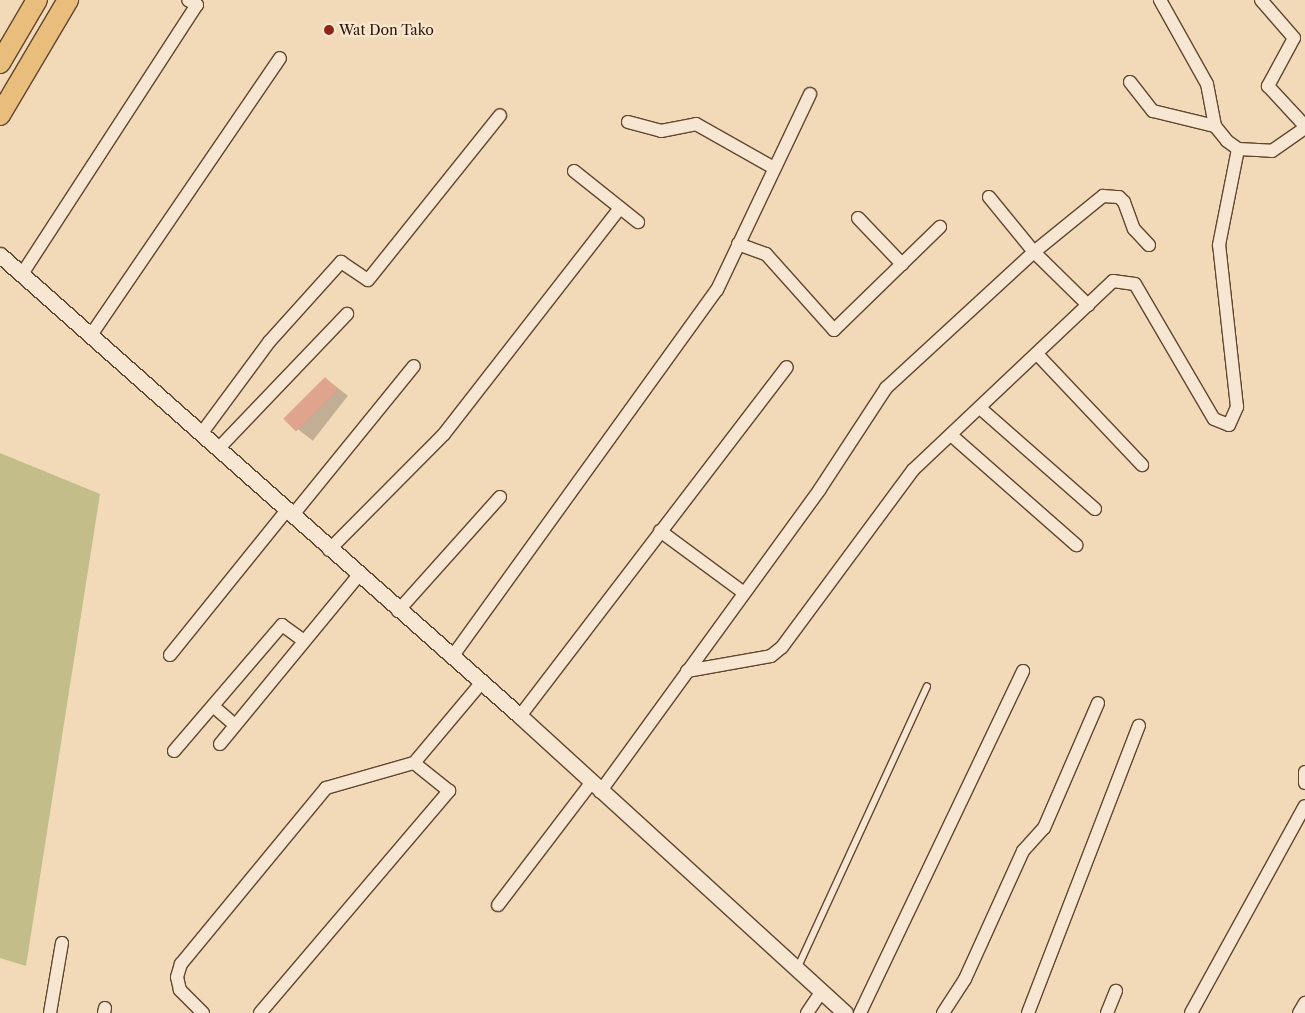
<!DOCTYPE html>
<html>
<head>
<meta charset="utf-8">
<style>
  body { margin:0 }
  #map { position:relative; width:1305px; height:1013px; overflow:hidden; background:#f2dab9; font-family:"Libre Caslon Text",serif }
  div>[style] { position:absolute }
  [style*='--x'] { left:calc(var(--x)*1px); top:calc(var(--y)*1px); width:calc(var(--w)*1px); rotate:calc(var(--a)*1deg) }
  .green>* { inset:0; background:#c3bd8a }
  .shadow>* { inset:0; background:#0003; transform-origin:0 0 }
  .building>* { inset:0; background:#e0a38d; transform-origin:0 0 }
  .roads { filter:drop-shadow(1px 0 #61462f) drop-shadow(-1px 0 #61462f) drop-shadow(0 1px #61462f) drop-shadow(0 -1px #61462f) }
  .service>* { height:6px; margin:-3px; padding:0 3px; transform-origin:3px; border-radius:3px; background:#f7e7d2 }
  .minor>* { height:12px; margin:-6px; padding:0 6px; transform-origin:6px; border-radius:6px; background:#f7e7d2 }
  .tertiary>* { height:15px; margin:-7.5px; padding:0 7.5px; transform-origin:7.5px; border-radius:7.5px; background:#f7e7d2 }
  .primary>* { height:20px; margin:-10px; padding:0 10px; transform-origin:10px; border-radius:10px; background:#e9bd7c }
  .dots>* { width:14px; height:14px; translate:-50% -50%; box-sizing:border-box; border:2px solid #f7e7d2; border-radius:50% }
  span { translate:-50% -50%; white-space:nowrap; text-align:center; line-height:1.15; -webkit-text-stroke:4.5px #f7e7d2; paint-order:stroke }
  .poi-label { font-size:14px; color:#311401 }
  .left { translate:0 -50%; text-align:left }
</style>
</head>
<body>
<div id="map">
  <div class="green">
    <i style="clip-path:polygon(0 453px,100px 494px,26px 966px,0 958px)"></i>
  </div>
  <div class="shadow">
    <i style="left:325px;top:378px;width:29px;height:57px;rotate:38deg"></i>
  </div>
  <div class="building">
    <i style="left:325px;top:377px;width:18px;height:59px;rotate:45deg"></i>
  </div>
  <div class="roads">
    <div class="service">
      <i style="--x:797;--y:969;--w:311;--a:-65.3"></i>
    </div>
    <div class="minor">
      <i style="--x:1160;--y:0;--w:96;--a:60.8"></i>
      <i style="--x:1207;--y:84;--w:43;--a:79.2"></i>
      <i style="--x:1215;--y:126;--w:19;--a:51"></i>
      <i style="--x:1227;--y:141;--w:14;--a:36"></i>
      <i style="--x:1238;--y:149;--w:34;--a:3"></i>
      <i style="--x:1272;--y:151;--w:40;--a:-34.9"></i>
      <i style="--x:1261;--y:0;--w:50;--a:49"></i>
      <i style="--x:1294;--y:38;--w:55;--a:118.4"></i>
      <i style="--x:1268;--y:86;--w:54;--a:47.2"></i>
      <i style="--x:1130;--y:82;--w:37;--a:52"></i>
      <i style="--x:1153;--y:111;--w:64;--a:13.6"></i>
      <i style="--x:628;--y:122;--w:34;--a:15"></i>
      <i style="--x:661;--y:131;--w:36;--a:-11"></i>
      <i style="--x:696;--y:124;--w:90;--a:29.4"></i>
      <i style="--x:574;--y:171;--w:82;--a:38.6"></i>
      <i style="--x:989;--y:197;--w:71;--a:50.7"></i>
      <i style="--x:1034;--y:252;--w:76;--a:44.5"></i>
      <i style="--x:858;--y:218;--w:64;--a:46.3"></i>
      <i style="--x:738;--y:244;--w:30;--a:20"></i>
      <i style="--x:766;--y:254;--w:102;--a:48.2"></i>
      <i style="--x:834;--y:330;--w:148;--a:-44.2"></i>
      <i style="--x:22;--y:274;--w:321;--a:-57"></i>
      <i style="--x:197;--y:5;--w:10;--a:-151"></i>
      <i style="--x:91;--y:335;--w:335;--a:-55.7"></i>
      <i style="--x:1037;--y:354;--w:153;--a:46.6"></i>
      <i style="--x:980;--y:408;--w:153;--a:41.3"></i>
      <i style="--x:201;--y:434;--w:114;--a:-53.5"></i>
      <i style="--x:269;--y:342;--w:108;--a:-48"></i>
      <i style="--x:341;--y:262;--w:32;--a:34"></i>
      <i style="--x:368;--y:280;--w:211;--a:-51.3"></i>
      <i style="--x:951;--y:435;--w:167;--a:41.3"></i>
      <i style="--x:218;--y:449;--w:187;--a:-46.3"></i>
      <i style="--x:292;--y:516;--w:193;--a:-50.9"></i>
      <i style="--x:660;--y:531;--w:104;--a:36.4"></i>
      <i style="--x:329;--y:550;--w:163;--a:-45.2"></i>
      <i style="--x:444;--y:434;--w:286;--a:-52.1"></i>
      <i style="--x:398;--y:611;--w:153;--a:-48.2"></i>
      <i style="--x:170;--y:655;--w:185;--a:-51.1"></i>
      <i style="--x:452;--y:657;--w:453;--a:-54.2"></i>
      <i style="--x:717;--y:290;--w:217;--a:-64.6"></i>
      <i style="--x:687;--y:671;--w:85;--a:-10.1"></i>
      <i style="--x:771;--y:656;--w:14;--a:-39"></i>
      <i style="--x:782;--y:647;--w:220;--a:-53.5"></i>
      <i style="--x:913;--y:470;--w:275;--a:-43.4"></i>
      <i style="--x:1113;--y:281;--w:22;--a:8"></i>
      <i style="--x:1135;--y:284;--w:156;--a:59.7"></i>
      <i style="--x:1214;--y:419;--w:16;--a:22"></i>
      <i style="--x:1229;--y:425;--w:20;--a:-66"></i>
      <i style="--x:1237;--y:407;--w:163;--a:-96.3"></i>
      <i style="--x:1219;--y:245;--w:98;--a:-78.8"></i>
      <i style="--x:213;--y:706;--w:29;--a:41"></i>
      <i style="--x:520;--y:716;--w:439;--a:-52.6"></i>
      <i style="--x:220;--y:744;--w:217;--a:-50.6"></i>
      <i style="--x:174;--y:751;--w:166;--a:-49.4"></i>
      <i style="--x:282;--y:625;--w:27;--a:36"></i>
      <i style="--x:1305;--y:772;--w:11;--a:90"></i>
      <i style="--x:600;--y:792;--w:374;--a:-54"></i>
      <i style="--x:820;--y:489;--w:121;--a:-56.8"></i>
      <i style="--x:886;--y:388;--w:201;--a:-42.6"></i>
      <i style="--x:1034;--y:252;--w:89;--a:-39.1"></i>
      <i style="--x:1103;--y:196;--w:16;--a:4"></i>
      <i style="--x:1119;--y:197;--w:7;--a:45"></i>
      <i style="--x:1124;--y:202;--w:29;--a:70"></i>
      <i style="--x:1134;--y:229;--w:22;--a:47"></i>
      <i style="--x:498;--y:905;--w:153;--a:-52.7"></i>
      <i style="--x:50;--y:1013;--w:71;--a:-80.3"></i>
      <i style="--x:104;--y:1013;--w:5;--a:-79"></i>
      <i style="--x:203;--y:1013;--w:33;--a:-135"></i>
      <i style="--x:180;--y:990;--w:13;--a:-103"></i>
      <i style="--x:177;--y:977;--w:14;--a:-73"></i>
      <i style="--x:181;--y:964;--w:228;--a:-50.5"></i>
      <i style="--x:326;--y:788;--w:91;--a:-15.9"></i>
      <i style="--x:414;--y:763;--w:106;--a:-50"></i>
      <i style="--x:260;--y:1013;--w:292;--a:-49.6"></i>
      <i style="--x:449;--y:791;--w:45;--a:-141.3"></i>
      <i style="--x:807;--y:1013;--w:25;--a:-56"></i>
      <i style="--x:860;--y:1013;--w:379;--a:-64.5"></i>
      <i style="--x:943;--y:1013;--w:40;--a:-57.1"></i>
      <i style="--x:965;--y:979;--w:141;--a:-65.6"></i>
      <i style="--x:1023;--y:851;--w:31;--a:-48"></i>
      <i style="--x:1044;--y:828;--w:136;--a:-66.6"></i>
      <i style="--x:1028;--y:1013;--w:308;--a:-68.9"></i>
      <i style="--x:1107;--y:1013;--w:24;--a:-68"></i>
      <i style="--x:1191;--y:1013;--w:236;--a:-61.2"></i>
      <i style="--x:1299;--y:1013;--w:12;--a:-59"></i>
    </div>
    <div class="tertiary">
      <i style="--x:0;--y:255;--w:695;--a:41.56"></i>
      <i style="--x:520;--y:716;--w:440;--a:42.4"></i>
    </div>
    <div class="primary">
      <i style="--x:0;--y:63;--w:73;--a:-59.6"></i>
      <i style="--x:0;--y:115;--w:134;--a:-59.4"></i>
    </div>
  </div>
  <div class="dots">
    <i style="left:329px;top:30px;background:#8f2418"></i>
  </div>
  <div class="poi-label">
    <span class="left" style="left:339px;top:30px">Wat Don Tako</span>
  </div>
</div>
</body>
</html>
